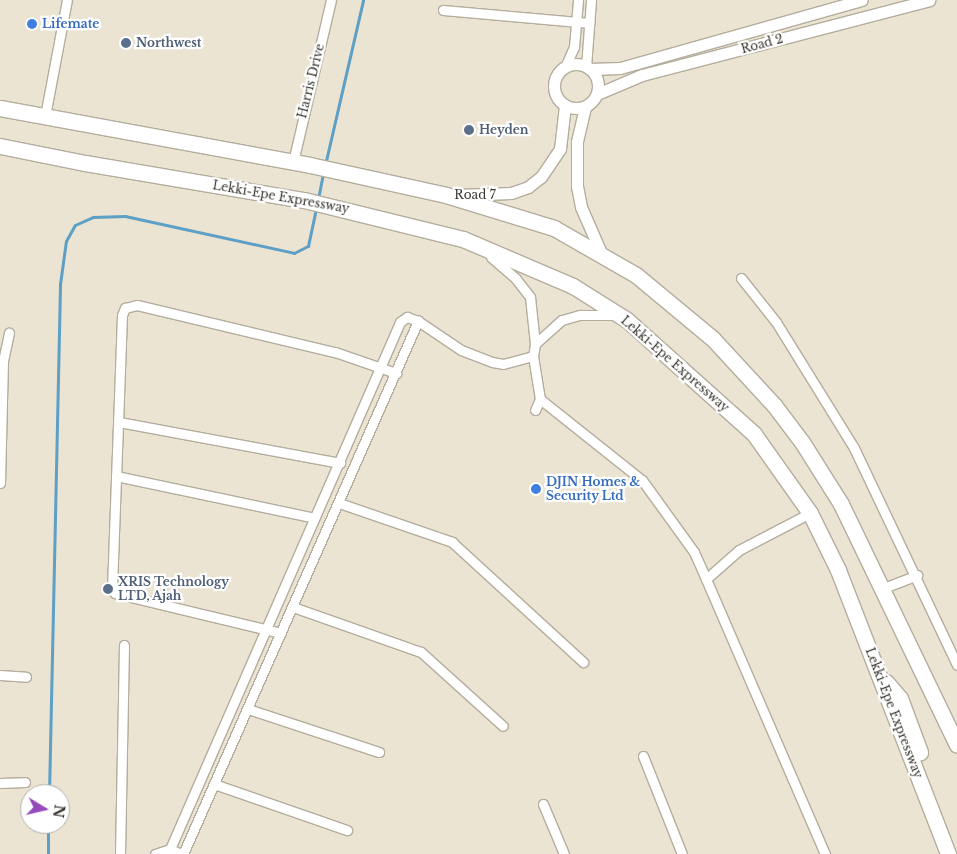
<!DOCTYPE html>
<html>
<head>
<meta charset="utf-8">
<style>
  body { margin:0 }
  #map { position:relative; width:957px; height:854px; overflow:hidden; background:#ebe4d3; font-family:"Libre Baskerville",serif }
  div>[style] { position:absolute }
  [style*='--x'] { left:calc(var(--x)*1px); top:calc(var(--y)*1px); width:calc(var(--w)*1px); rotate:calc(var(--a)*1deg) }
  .stream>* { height:3px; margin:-1.5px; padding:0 1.5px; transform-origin:1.5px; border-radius:1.5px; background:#5d9fc5 }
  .roads { filter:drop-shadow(1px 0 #b4ad9d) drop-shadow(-1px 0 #b4ad9d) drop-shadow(0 1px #b4ad9d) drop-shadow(0 -1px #b4ad9d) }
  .street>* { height:9px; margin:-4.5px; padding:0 4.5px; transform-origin:4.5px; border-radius:4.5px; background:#fff }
  .secondary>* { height:11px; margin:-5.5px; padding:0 5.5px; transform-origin:5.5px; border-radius:5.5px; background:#fff }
  .secondary>.ring { margin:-5.5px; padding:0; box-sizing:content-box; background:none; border:11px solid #fff; border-radius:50% }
  .highway>* { height:15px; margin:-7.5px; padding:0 7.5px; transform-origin:7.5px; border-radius:7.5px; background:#fff }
  .dots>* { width:14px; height:14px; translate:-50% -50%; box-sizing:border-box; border:2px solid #fff; border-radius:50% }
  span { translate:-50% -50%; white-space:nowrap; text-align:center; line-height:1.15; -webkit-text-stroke:4.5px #fff; paint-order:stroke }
  .shop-label { font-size:12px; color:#366cbe; font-weight:700 }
  .left { translate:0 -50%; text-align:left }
  .service-label { font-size:12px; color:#4e5e75; font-weight:700 }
  .street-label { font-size:12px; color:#37352e }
  .north { position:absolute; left:20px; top:784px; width:50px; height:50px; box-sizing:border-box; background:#fff; border:1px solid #afaeab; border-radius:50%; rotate:99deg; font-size:14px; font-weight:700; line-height:20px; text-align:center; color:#37352e }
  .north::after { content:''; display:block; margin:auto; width:18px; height:22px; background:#964abc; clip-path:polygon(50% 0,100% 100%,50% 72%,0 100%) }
</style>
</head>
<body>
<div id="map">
  <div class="stream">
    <i style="--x:325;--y:165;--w:169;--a:-77"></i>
    <i style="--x:318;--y:199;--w:26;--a:-79"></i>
    <i style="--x:49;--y:794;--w:510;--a:-88.76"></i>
    <i style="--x:60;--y:284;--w:43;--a:-82.1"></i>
    <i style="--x:66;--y:241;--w:18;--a:-61"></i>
    <i style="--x:75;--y:225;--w:20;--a:-24"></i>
    <i style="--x:93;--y:217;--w:32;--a:-2"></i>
    <i style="--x:125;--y:216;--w:173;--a:12.3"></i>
    <i style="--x:294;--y:253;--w:16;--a:-27"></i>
    <i style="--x:308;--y:246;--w:39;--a:-78"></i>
    <i style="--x:48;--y:854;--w:30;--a:-90"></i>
  </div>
  <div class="roads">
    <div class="street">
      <i style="--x:443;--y:10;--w:147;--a:5.1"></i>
      <i style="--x:565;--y:67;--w:22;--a:-66"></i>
      <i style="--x:574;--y:47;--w:47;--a:-85.1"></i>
      <i style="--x:586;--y:67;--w:67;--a:-85.7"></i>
      <i style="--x:45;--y:116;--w:118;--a:-79.3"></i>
      <i style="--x:293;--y:162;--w:166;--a:-76.8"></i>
      <i style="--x:491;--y:257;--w:33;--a:41"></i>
      <i style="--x:516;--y:279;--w:23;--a:52"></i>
      <i style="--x:530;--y:297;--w:47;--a:83.9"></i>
      <i style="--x:535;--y:344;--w:12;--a:99"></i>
      <i style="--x:533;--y:356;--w:44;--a:80.8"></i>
      <i style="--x:540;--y:399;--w:12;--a:114"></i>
      <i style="--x:741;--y:278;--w:56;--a:51.5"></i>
      <i style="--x:776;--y:322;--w:148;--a:58.2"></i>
      <i style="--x:854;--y:448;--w:240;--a:64.6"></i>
      <i style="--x:535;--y:344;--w:36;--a:-42"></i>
      <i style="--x:562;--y:320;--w:19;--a:-16"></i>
      <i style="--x:580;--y:315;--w:32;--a:0"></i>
      <i style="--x:540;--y:399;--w:130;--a:38.5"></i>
      <i style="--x:642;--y:480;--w:89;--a:54.2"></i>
      <i style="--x:694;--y:552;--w:30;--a:66"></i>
      <i style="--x:119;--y:422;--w:225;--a:10.5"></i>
      <i style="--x:116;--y:476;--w:203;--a:11.9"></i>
      <i style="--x:0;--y:483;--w:122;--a:-88.6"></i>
      <i style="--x:3;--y:361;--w:29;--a:-78"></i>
      <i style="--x:339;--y:503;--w:120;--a:19"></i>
      <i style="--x:452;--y:542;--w:178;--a:42.5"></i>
      <i style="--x:810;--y:513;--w:80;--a:152.5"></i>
      <i style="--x:739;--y:550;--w:44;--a:138.7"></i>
      <i style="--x:706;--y:579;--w:300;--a:66.6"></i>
      <i style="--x:881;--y:589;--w:39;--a:-21"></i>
      <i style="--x:293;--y:607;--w:136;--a:19.4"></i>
      <i style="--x:421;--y:652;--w:110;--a:42.1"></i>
      <i style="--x:281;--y:633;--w:171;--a:-166.5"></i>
      <i style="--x:115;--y:593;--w:6;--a:-121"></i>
      <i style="--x:112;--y:588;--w:273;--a:-87.9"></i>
      <i style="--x:122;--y:315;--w:8;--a:-67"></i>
      <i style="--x:125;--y:308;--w:12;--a:-14"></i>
      <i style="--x:137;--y:305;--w:204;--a:13.4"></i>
      <i style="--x:335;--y:352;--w:65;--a:19"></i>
      <i style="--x:0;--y:675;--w:26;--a:4"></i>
      <i style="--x:248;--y:709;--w:138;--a:18.2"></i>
      <i style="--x:643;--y:756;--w:105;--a:68.3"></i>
      <i style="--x:0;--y:783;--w:25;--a:-2"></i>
      <i style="--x:214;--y:784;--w:141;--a:19.1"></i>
      <i style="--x:543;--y:804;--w:54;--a:67.2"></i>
      <i style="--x:170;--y:849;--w:575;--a:-66.42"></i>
      <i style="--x:400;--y:322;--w:9;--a:-36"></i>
      <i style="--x:407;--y:317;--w:12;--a:20"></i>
      <i style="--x:418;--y:321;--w:52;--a:34"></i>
      <i style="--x:461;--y:350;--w:33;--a:21"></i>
      <i style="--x:492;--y:362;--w:11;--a:10"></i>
      <i style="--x:503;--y:364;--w:31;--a:-15"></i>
      <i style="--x:120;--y:854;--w:209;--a:-88.9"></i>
      <i style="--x:155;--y:854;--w:16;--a:-18"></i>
      <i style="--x:170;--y:849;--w:12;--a:24"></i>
      <i style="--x:183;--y:854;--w:583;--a:-66.21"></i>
    </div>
    <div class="secondary">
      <i class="ring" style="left:554px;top:64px;width:33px;height:33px"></i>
      <i style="--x:590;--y:69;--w:30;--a:-2"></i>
      <i style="--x:620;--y:68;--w:251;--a:-15.7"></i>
      <i style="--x:597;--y:94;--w:49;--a:-22.9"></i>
      <i style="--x:642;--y:75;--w:297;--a:-14.6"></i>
      <i style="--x:585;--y:107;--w:36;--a:103"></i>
      <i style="--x:577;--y:142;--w:44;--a:90"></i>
      <i style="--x:577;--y:186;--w:21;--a:79"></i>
      <i style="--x:581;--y:207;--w:52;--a:66.4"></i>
      <i style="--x:458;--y:195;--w:53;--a:-2.2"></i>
      <i style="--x:511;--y:193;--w:18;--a:-19"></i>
      <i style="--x:528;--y:187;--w:16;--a:-38"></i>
      <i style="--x:541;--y:177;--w:34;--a:-56"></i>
      <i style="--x:560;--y:149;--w:44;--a:-83.5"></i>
    </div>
    <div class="highway">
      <i style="--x:0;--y:108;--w:315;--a:10.4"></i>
      <i style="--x:310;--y:165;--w:139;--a:12.4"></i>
      <i style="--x:446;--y:195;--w:113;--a:17"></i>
      <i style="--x:554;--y:228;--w:95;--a:29.8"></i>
      <i style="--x:636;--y:275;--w:100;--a:39.7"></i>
      <i style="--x:713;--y:339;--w:90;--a:47.3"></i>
      <i style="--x:774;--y:405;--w:46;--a:52.9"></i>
      <i style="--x:802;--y:442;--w:73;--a:57.8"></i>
      <i style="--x:841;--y:504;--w:267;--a:64.3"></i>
      <i style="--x:0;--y:146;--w:87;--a:11.3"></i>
      <i style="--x:85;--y:163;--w:222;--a:9.6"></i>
      <i style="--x:304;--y:200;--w:164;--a:13.8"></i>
      <i style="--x:463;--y:239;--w:120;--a:23.1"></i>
      <i style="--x:573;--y:286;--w:64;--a:32.2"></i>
      <i style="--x:627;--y:320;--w:171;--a:41.9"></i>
      <i style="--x:754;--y:434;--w:97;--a:54.7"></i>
      <i style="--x:810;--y:513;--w:64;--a:63.8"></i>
      <i style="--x:838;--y:570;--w:305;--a:68.8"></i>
      <i style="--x:886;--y:682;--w:21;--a:49"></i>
      <i style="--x:900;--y:698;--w:58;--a:69.7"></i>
    </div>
  </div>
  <div class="dots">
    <i style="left:32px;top:24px;background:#3f7fe0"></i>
    <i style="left:126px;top:43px;background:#5c6f8a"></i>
    <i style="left:469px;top:130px;background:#5c6f8a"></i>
    <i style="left:536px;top:489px;background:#3f7fe0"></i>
    <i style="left:108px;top:589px;background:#5c6f8a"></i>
  </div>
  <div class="shop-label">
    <span class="left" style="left:42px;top:24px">Lifemate</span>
    <span class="left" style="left:546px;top:489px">DJIN Homes &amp;<br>Security Ltd</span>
  </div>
  <div class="service-label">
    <span class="left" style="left:136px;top:43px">Northwest</span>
    <span class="left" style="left:479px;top:130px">Heyden</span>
    <span class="left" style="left:118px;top:589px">XRIS Technology<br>LTD, Ajah</span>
  </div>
  <div class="street-label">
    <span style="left:762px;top:44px;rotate:-15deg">Road 2</span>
    <span style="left:311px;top:81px;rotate:-76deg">Harris Drive</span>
    <span style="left:475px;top:195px">Road 7</span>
    <span style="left:281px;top:197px;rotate:10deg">Lekki-Epe Expressway</span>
    <span style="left:675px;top:364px;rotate:41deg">Lekki-Epe Expressway</span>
    <span style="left:894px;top:713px;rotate:69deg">Lekki-Epe Expressway</span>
  </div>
  <div class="north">N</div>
</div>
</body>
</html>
